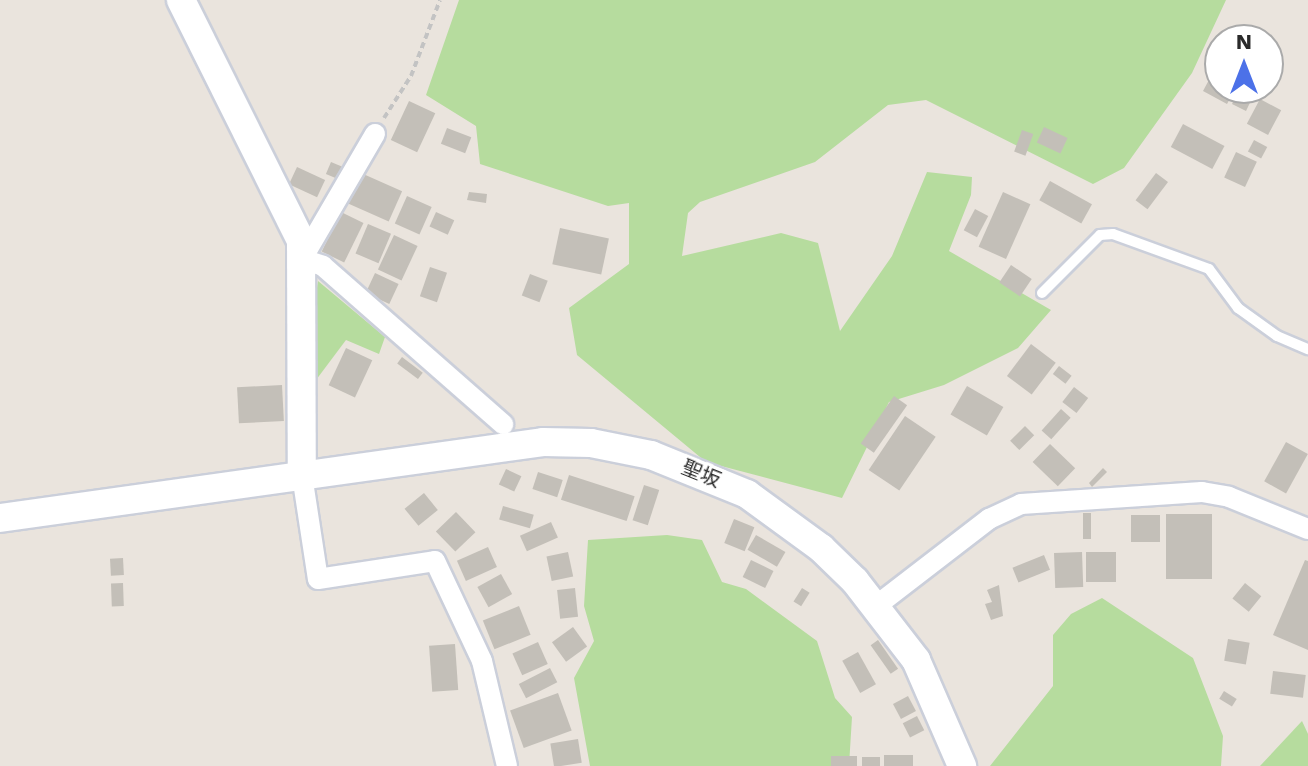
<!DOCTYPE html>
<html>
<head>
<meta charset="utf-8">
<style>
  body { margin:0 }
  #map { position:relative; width:1308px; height:766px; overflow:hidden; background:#eae4dd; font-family:"Work Sans","Noto Sans JP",sans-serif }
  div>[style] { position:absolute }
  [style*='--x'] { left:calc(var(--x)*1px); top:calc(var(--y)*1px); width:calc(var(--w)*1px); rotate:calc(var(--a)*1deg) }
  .green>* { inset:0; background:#b6dc9e }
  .building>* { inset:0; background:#c3bfb8; transform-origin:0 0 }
  .path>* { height:4px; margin-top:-2px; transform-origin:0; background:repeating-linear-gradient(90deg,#c3c3c3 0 6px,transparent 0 10px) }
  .roads { filter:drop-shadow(2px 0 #cbcfda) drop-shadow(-2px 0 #cbcfda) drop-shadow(0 2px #cbcfda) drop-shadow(0 -2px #cbcfda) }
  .lane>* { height:10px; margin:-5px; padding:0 5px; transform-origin:5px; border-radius:5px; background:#fff }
  .street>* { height:20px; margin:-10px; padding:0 10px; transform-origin:10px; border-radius:10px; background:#fff }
  .secondary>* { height:28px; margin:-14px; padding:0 14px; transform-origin:14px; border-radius:14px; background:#fff }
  span { translate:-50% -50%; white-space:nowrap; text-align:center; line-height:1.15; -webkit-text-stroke:6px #fff; paint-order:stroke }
  .street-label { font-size:20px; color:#2a2a2a }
  .north { position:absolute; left:1204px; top:24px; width:80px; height:80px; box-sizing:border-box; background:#fff; border:2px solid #aaa; border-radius:50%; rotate:0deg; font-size:22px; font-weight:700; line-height:32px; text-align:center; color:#2a2a2a }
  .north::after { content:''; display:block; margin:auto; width:28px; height:36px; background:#4c71e8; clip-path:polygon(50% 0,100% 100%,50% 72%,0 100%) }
</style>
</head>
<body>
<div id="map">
  <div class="green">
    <i style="clip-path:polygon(459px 0,1226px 0,1192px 73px,1124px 168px,1093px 184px,926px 100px,888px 105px,815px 162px,700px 202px,688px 213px,682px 256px,781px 233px,818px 243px,840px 331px,892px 256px,927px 172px,972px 177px,971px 195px,949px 251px,1051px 310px,1018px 348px,944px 385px,889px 402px,842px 498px,706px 462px,577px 355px,569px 308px,629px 264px,629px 203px,608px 206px,480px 164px,476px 126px,426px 95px)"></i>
    <i style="clip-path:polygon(318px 281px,385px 337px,379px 354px,346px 340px,316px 380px,309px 348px)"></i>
    <i style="clip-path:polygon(667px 535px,702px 540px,722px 582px,746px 589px,817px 641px,835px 698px,852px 717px,849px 766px,590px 766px,574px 678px,594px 641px,584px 606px,588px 540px)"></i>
    <i style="clip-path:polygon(1102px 598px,1193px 658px,1223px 736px,1221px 766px,990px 766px,1053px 686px,1053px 635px,1071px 614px)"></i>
    <i style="clip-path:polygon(1302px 721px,1308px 734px,1308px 766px,1260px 766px)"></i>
  </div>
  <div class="building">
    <i style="clip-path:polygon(1217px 65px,1220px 88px,1236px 88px,1227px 104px,1203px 91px)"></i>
    <i style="clip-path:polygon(1240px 88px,1257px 88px,1246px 111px,1232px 104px)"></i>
    <i style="left:1260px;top:99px;width:24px;height:28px;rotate:28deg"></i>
    <i style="left:409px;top:101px;width:29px;height:43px;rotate:25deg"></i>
    <i style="left:1183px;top:124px;width:47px;height:26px;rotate:28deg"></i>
    <i style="left:1044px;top:127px;width:26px;height:17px;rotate:25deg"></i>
    <i style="left:447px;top:128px;width:26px;height:17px;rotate:21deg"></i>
    <i style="left:1022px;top:130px;width:12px;height:23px;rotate:20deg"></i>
    <i style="left:1254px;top:140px;width:15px;height:13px;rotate:28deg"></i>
    <i style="left:1236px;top:152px;width:23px;height:28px;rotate:25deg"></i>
    <i style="left:331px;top:162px;width:13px;height:13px;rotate:23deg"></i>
    <i style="left:297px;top:167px;width:31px;height:19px;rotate:25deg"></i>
    <i style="left:361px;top:173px;width:45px;height:33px;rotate:24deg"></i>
    <i style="left:1156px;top:173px;width:15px;height:34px;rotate:37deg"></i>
    <i style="left:1050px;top:181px;width:48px;height:22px;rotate:29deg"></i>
    <i style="clip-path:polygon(469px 192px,487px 194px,486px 203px,467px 200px)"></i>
    <i style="left:1003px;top:192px;width:30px;height:60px;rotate:24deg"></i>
    <i style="left:407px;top:196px;width:27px;height:30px;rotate:24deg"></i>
    <i style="left:975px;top:209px;width:15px;height:24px;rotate:28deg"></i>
    <i style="left:341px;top:212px;width:25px;height:44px;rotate:26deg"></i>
    <i style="left:436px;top:212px;width:20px;height:16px;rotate:24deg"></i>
    <i style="left:368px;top:224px;width:25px;height:32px;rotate:23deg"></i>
    <i style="left:560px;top:228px;width:50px;height:37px;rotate:12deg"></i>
    <i style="left:394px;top:235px;width:26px;height:38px;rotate:25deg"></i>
    <i style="left:1011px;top:265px;width:25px;height:21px;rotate:34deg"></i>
    <i style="left:430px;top:267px;width:18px;height:31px;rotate:19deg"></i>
    <i style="left:375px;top:273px;width:26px;height:22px;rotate:25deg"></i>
    <i style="left:530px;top:274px;width:19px;height:23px;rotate:21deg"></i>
    <i style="left:1031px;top:344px;width:31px;height:40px;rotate:37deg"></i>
    <i style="left:346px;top:348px;width:29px;height:41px;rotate:25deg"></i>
    <i style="left:402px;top:357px;width:26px;height:8px;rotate:37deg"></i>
    <i style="left:1059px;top:366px;width:16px;height:10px;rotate:38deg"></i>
    <i style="left:282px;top:385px;width:36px;height:45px;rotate:87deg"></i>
    <i style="left:967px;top:386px;width:42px;height:33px;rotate:30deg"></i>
    <i style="left:1074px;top:387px;width:18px;height:19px;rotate:38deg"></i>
    <i style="left:894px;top:396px;width:16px;height:58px;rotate:35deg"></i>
    <i style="left:1061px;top:409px;width:13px;height:29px;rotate:42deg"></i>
    <i style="left:905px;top:416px;width:37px;height:65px;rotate:34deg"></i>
    <i style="left:1025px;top:426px;width:13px;height:21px;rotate:45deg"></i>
    <i style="left:1286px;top:442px;width:25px;height:45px;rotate:29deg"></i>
    <i style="left:1050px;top:444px;width:35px;height:25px;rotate:44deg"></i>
    <i style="clip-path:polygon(1103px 468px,1107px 472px,1092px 487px,1089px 483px)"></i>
    <i style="left:506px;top:469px;width:17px;height:17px;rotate:25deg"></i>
    <i style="left:538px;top:472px;width:26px;height:18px;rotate:18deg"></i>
    <i style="left:569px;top:475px;width:69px;height:26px;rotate:18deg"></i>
    <i style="left:644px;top:485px;width:16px;height:37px;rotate:18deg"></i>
    <i style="left:424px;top:493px;width:22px;height:25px;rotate:51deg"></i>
    <i style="left:503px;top:506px;width:32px;height:14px;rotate:16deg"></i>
    <i style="left:456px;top:512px;width:28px;height:28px;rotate:46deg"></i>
    <i style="left:1083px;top:513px;width:8px;height:26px"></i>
    <i style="left:1166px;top:514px;width:46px;height:65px"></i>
    <i style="left:1160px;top:515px;width:27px;height:29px;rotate:90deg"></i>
    <i style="left:734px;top:519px;width:22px;height:26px;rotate:22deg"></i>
    <i style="left:551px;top:522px;width:17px;height:34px;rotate:66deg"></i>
    <i style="left:756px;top:535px;width:34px;height:17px;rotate:30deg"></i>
    <i style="left:488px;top:547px;width:22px;height:34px;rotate:66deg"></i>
    <i style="left:568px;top:552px;width:25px;height:22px;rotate:78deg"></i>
    <i style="left:1082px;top:552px;width:35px;height:28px;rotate:88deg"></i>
    <i style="left:1086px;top:552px;width:30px;height:30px"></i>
    <i style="left:1044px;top:555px;width:16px;height:34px;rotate:68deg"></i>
    <i style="left:123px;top:558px;width:17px;height:13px;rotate:87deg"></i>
    <i style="left:751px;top:560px;width:25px;height:19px;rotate:26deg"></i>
    <i style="clip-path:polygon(1305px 560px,1308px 561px,1308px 650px,1273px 635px)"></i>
    <i style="left:501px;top:574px;width:23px;height:27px;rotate:61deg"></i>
    <i style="left:123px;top:583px;width:23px;height:12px;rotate:88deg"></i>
    <i style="left:1245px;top:583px;width:21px;height:20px;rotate:39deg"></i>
    <i style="clip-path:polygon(999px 585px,1003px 616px,991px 620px,985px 604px,992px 602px,987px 590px)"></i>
    <i style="left:575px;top:588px;width:29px;height:18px;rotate:84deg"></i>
    <i style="left:802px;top:588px;width:9px;height:16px;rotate:32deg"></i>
    <i style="left:519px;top:606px;width:31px;height:39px;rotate:68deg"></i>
    <i style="left:573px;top:627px;width:24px;height:26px;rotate:54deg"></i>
    <i style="left:1228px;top:639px;width:22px;height:22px;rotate:10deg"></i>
    <i style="left:878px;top:640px;width:35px;height:9px;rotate:55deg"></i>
    <i style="left:538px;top:642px;width:24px;height:28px;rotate:66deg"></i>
    <i style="left:455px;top:644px;width:46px;height:26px;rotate:86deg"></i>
    <i style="left:858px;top:652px;width:37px;height:18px;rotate:61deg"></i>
    <i style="left:550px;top:668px;width:16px;height:35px;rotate:63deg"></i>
    <i style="left:1273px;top:671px;width:33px;height:23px;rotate:7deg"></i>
    <i style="left:1224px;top:691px;width:15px;height:9px;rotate:32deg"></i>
    <i style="left:558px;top:693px;width:40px;height:51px;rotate:70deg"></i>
    <i style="left:908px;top:696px;width:17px;height:17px;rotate:62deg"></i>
    <i style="left:917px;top:716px;width:16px;height:16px;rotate:63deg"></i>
    <i style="left:578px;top:739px;width:24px;height:28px;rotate:81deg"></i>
    <i style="left:884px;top:755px;width:29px;height:11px"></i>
    <i style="left:831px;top:756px;width:26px;height:10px"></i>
    <i style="left:862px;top:757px;width:18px;height:9px"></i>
  </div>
  <div class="path">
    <i style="--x:384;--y:118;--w:50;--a:-57.3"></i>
    <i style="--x:411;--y:76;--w:81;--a:-69.1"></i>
  </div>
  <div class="roads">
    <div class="lane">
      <i style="--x:1042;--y:293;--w:82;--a:-45"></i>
      <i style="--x:1100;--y:235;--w:13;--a:-4"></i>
      <i style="--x:1113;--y:234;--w:102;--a:20"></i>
      <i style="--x:1209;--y:269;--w:49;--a:53.4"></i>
      <i style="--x:1238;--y:308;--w:48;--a:35.7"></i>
      <i style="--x:1277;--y:336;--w:34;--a:23"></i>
    </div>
    <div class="street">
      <i style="--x:375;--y:134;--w:145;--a:120.3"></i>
      <i style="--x:302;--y:259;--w:22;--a:18"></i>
      <i style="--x:323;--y:266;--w:240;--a:41.3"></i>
      <i style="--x:302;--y:475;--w:105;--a:81.3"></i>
      <i style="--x:318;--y:579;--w:118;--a:-8.7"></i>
      <i style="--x:435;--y:561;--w:110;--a:64.8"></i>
      <i style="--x:482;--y:661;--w:108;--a:76.6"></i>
      <i style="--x:876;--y:606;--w:143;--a:-37.6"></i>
      <i style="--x:989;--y:519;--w:35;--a:-25"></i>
      <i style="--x:1021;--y:504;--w:181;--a:-3.8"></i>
      <i style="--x:1202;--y:492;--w:27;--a:10"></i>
      <i style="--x:1229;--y:497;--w:85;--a:22.1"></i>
    </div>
    <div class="secondary">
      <i style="--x:181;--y:0;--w:269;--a:63.5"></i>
      <i style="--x:301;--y:241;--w:234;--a:89.8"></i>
      <i style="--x:0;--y:518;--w:548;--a:-7.97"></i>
      <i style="--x:543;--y:442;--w:48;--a:1.2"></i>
      <i style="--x:591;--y:443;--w:61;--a:11.3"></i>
      <i style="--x:651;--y:455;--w:104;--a:22.1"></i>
      <i style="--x:747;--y:494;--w:92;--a:36.1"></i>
      <i style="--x:821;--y:548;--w:47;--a:44.1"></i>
      <i style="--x:855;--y:581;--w:100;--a:52.3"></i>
      <i style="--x:916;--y:660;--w:116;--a:66.5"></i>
    </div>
  </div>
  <div class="street-label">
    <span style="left:701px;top:474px;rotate:22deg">聖坂</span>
  </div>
  <div class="north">N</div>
</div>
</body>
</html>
